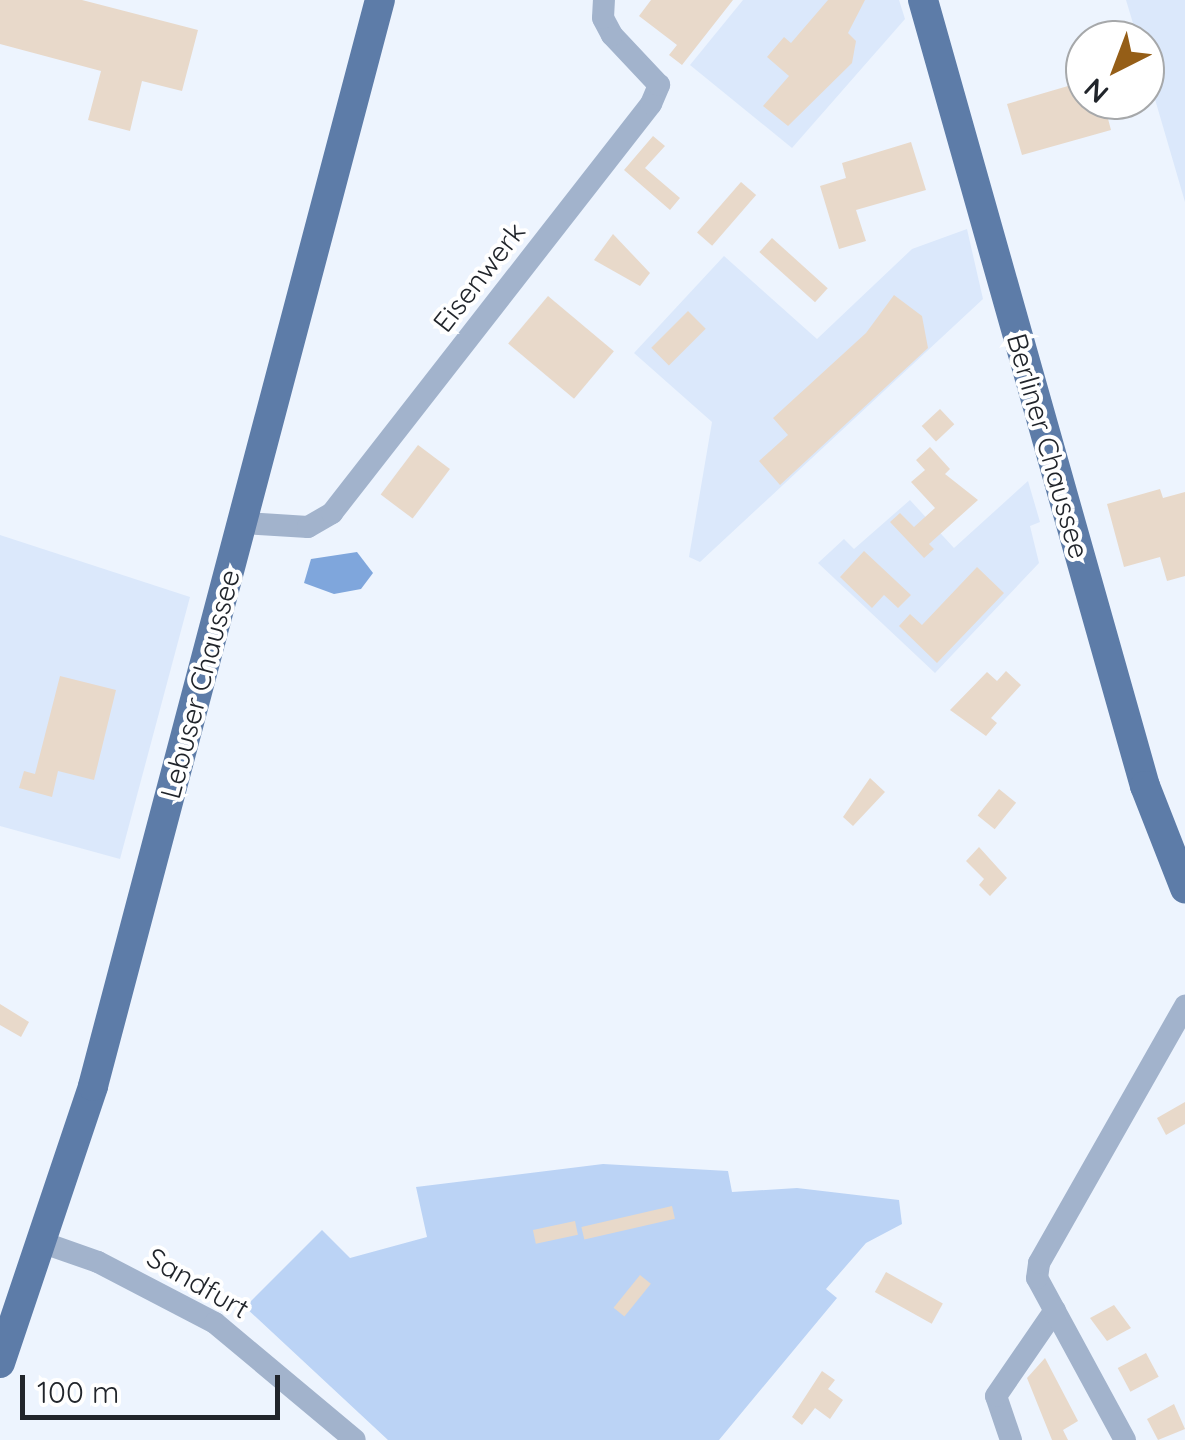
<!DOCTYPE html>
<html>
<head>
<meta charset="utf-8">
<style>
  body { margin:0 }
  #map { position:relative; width:1185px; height:1440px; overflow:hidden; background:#edf4fe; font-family:Quicksand,sans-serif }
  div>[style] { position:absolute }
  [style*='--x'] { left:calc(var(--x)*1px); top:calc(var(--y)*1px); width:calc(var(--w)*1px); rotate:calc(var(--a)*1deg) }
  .built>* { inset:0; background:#dbe8fb }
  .green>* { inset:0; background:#bbd3f5 }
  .water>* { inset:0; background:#7fa6dc }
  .building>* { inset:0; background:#e8d9ca; transform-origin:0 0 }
  .minor>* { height:22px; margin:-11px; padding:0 11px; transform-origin:11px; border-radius:11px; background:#a2b3cc }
  .major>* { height:30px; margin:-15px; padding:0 15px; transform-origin:15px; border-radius:15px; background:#5d7ca8 }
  span { translate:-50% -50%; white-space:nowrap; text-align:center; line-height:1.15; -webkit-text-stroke:8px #fff; paint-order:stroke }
  .street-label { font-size:28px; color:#21252b }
  .north { position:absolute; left:1065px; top:20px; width:100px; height:100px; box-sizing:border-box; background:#fff; border:2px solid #a6a8aa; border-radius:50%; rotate:222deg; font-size:28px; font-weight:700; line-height:40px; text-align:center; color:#21252b }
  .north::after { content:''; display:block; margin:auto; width:35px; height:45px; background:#955e17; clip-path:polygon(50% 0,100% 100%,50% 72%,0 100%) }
  .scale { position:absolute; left:20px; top:1375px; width:260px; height:45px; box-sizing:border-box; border:5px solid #21252b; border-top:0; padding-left:12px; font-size:30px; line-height:35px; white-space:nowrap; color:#21252b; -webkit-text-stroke:8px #fff; paint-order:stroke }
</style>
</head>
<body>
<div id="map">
  <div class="built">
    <i style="clip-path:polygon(743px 0,899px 0,905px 19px,792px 148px,690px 65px)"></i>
    <i style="clip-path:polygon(1126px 0,1185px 0,1185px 202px,1145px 65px,1145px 40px,1138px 40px)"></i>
    <i style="clip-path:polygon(967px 229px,983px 299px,700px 562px,689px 557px,712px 422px,634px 353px,724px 256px,817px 339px,912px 249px)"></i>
    <i style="clip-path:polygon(1028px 481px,1040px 522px,1030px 526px,1039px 563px,935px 673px,818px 563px,844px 539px,854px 549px,910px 500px,954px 548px)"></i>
    <i style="clip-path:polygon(0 535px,190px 597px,120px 859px,0 826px)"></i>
  </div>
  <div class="green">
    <i style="clip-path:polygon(603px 1164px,728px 1171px,732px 1192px,797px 1188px,899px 1200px,902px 1224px,866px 1243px,826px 1289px,837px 1298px,719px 1440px,388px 1440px,245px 1307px,322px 1230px,350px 1258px,427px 1237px,416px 1187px)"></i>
  </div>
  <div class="water">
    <i style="clip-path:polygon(357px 552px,373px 573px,361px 589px,334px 594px,304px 583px,311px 559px)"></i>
  </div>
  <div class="building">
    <i style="clip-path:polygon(0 0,82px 0,198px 30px,182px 91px,142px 81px,130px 131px,88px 120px,101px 71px,0 44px)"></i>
    <i style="clip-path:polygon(651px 0,733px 0,682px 65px,669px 55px,677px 45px,639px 16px)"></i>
    <i style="clip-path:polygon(828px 0,865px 0,848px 33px,856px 41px,852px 63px,788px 126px,763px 106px,789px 76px,767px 57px,784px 37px,791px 43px)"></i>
    <i style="clip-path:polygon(1085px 81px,1085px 100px,1103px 100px,1111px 130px,1022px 155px,1007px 104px)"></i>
    <i style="clip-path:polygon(653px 136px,665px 146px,645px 168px,680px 198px,670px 210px,624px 170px)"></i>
    <i style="clip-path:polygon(911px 142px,926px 190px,856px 210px,866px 241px,839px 249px,820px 186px,846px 178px,842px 163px)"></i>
    <i style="left:741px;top:182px;width:20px;height:67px;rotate:41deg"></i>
    <i style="clip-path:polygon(613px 234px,650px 273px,640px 286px,594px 260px)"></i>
    <i style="left:772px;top:238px;width:75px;height:19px;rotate:42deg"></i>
    <i style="clip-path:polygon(894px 295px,922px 316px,928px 348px,780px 485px,759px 461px,788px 435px,773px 418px,866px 333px)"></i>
    <i style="left:548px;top:296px;width:86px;height:62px;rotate:40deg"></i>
    <i style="left:688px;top:311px;width:25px;height:52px;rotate:45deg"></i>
    <i style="left:940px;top:409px;width:21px;height:25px;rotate:47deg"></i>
    <i style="left:418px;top:445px;width:40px;height:62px;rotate:37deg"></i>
    <i style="clip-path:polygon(930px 447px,950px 469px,945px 474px,978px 500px,929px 544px,934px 549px,924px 558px,890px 522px,900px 513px,914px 527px,935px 508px,911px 482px,925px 470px,916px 460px)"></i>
    <i style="clip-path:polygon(1160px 489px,1163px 498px,1185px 492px,1185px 576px,1167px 581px,1160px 557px,1124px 567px,1107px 504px)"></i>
    <i style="clip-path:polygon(864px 551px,911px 595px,898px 608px,884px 595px,872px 608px,840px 577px)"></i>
    <i style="clip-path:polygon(977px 567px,1004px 593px,937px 663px,899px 626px,910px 614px,922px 625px)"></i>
    <i style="clip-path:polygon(1006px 671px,1021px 685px,991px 718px,997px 723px,986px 736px,950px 710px,987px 672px,997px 681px)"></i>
    <i style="clip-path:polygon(60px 676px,116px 690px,94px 780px,58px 771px,52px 797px,19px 788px,24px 771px,35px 774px)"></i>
    <i style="clip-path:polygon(870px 778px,885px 792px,853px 826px,843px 817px)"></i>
    <i style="left:999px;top:789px;width:22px;height:34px;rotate:39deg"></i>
    <i style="clip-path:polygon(979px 847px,1007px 878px,990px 896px,979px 885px,984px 879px,966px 861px)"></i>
    <i style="clip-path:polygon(0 1004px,29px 1022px,21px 1037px,0 1025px)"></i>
    <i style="clip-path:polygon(1185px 1102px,1185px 1124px,1166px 1135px,1157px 1118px)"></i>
    <i style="left:672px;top:1206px;width:13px;height:93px;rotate:77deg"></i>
    <i style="left:575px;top:1221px;width:14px;height:43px;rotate:78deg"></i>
    <i style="left:886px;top:1272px;width:65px;height:23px;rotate:29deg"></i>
    <i style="left:640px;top:1275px;width:14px;height:42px;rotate:39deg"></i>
    <i style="clip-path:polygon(1114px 1305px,1131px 1328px,1107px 1341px,1090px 1318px)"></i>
    <i style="left:1146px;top:1353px;width:27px;height:32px;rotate:62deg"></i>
    <i style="clip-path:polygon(1045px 1358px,1078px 1421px,1063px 1430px,1068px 1440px,1052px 1440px,1027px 1378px)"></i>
    <i style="clip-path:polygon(822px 1371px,835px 1380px,828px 1389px,843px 1400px,830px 1419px,815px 1408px,802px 1425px,792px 1417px)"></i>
    <i style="clip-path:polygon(1174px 1404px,1185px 1429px,1158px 1440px,1147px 1419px)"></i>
  </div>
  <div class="minor">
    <i style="--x:244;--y:523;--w:64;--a:3.6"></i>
    <i style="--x:308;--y:527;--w:28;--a:-30"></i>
    <i style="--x:332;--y:513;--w:519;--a:-52.05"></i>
    <i style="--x:651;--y:104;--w:21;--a:-67"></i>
    <i style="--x:659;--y:85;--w:69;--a:-133.2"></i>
    <i style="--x:612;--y:35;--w:19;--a:-118"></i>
    <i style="--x:603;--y:18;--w:18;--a:-87"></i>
    <i style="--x:41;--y:1242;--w:60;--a:19.3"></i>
    <i style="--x:98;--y:1262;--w:132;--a:27.5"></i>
    <i style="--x:215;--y:1323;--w:182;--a:39.9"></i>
    <i style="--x:1011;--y:1440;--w:46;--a:-108.8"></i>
    <i style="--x:996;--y:1396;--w:104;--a:-55.5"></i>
    <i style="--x:1125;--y:1440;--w:184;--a:-118.5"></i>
    <i style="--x:1037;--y:1278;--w:15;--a:-82"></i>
    <i style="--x:1039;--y:1263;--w:296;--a:-60.4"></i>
  </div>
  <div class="major">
    <i style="--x:923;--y:0;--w:817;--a:74.23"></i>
    <i style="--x:1145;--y:786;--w:110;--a:68.6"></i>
    <i style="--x:0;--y:1363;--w:292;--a:-71.4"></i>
    <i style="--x:93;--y:1086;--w:1123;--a:-75.2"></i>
  </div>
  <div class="street-label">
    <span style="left:479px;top:277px;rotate:-52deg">Eisenwerk</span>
    <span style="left:1048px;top:446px;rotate:74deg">Berliner Chaussee</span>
    <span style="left:200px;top:684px;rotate:-75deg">Lebuser Chaussee</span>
    <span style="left:198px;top:1283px;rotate:30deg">Sandfurt</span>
  </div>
  <div class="north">N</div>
  <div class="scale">100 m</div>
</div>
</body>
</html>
